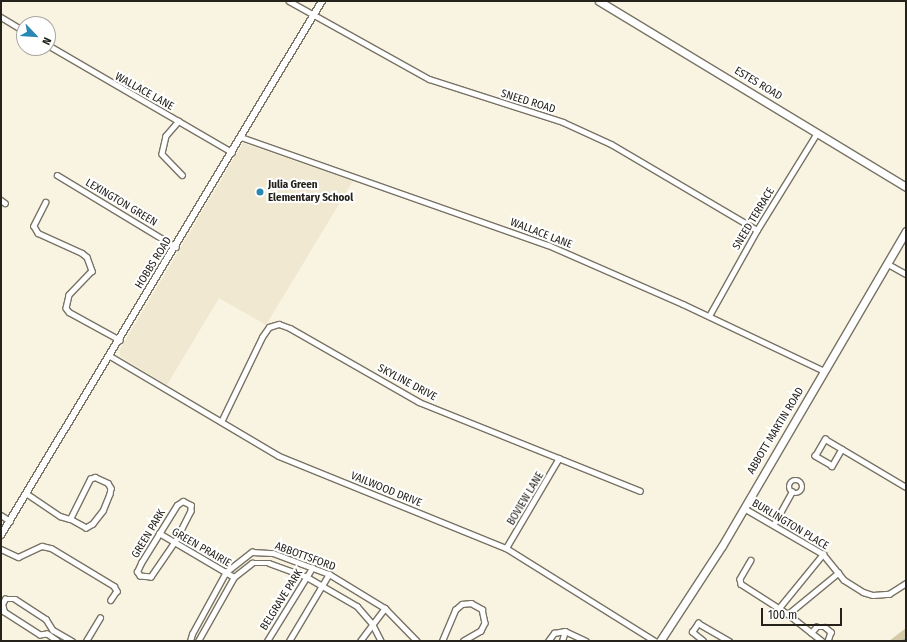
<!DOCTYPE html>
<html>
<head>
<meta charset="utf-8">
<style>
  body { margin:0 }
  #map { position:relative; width:907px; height:642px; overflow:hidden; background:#f9f3e2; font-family:"Fira Sans Condensed",sans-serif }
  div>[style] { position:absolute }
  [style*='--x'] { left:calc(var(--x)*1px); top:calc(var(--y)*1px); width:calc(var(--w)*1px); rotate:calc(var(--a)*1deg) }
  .built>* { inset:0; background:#f0e8d0 }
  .green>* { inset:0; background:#d6cba8 }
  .stream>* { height:1.5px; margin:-0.75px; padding:0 0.75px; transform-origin:0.75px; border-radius:0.75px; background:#6fa8c6 }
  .roads { filter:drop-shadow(1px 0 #787364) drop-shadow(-1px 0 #787364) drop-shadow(0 1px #787364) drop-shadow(0 -1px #787364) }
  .minor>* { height:4.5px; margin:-2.25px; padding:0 2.25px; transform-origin:2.25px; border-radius:2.25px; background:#fff }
  .minor>.ring { margin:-2.25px; padding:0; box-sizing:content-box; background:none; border:4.5px solid #fff; border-radius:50% }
  .tertiary>* { height:6px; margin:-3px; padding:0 3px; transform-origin:3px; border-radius:3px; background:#fff }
  .secondary>* { height:7px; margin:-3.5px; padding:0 3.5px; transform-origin:3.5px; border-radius:3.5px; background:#fff }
  .dots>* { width:11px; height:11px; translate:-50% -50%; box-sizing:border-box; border:2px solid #fff; border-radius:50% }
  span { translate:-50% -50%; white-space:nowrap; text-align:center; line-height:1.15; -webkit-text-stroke:4px #fff; paint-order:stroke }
  .street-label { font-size:11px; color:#24221b }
  .poi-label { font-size:11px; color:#24221b; font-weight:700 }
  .left { translate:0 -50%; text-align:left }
  .frame { position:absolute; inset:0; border:2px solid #24221b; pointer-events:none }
  .north { position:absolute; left:16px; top:16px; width:40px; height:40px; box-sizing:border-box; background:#fff; border:1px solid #a7a7a4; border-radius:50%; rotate:115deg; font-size:11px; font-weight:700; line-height:16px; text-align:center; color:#24221b }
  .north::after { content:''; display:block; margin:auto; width:14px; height:18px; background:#2887b3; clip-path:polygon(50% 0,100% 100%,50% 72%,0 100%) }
  .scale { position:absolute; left:761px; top:608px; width:81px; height:18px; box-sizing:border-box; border:2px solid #24221b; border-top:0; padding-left:5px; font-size:12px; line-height:14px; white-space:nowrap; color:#24221b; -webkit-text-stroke:3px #fff; paint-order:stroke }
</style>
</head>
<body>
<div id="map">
  <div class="built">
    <i style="clip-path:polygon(243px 143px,353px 181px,266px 325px,219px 298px,167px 385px,124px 359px,120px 356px,120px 349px)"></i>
  </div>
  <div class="green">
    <i style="clip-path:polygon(906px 628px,906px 641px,889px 641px)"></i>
  </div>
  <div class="stream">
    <i style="--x:902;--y:641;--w:4;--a:-14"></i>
  </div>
  <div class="roads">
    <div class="minor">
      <i style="--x:289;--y:1;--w:160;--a:29.1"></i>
      <i style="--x:429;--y:79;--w:141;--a:17.8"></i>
      <i style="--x:563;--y:122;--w:53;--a:24.6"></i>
      <i style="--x:611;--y:144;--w:169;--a:30.5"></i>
      <i style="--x:1;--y:17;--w:27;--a:31"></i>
      <i style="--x:48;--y:45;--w:213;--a:30.2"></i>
      <i style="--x:179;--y:121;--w:20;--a:131"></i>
      <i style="--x:166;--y:136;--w:18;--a:103"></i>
      <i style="--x:162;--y:154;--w:29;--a:46"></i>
      <i style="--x:241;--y:137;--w:325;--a:19.4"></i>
      <i style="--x:548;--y:245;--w:147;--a:23.6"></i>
      <i style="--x:683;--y:304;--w:156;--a:25.4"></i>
      <i style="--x:57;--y:175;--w:139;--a:31.2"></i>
      <i style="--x:1;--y:200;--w:5;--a:37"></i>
      <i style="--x:46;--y:202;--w:27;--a:117"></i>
      <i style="--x:34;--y:226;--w:8;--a:60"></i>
      <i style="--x:38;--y:233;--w:48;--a:24.4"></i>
      <i style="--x:82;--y:253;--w:6;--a:39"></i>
      <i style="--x:87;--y:257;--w:15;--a:70"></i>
      <i style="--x:92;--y:271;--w:33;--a:134"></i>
      <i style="--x:69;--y:295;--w:13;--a:103"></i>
      <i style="--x:66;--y:308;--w:5;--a:53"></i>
      <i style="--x:69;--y:312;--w:58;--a:28.8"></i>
      <i style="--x:888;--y:264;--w:21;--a:29"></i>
      <i style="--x:709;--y:316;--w:98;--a:-60.8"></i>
      <i style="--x:757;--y:230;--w:114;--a:-58.3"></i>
      <i style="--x:110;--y:356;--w:196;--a:30.6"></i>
      <i style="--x:279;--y:456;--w:245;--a:22.1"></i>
      <i style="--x:506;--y:548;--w:176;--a:32"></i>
      <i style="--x:221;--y:422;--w:94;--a:-64.2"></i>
      <i style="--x:262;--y:337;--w:12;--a:-55"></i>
      <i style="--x:269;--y:327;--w:10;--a:-17"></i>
      <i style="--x:279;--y:324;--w:12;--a:20"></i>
      <i style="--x:290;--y:328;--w:149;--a:29.8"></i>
      <i style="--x:419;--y:402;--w:238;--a:21.9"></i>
      <i style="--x:842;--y:449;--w:20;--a:120"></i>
      <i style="--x:832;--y:466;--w:20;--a:-150"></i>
      <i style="--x:815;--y:456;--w:20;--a:-60"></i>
      <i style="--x:825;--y:439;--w:94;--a:30.7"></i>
      <i class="ring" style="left:789px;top:480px;width:9.5px;height:9.5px"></i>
      <i style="--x:26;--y:493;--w:41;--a:34.1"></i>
      <i style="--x:60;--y:516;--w:10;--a:17"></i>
      <i style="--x:70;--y:519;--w:45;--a:-63.4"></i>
      <i style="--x:90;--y:479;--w:5;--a:-22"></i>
      <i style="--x:95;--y:477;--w:14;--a:25"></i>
      <i style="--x:108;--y:483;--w:6;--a:59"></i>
      <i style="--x:111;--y:488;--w:6;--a:99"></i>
      <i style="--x:110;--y:494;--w:18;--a:112"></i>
      <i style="--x:103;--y:511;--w:16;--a:128"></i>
      <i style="--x:93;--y:524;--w:8;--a:150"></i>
      <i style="--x:86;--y:528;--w:18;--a:-151"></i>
      <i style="--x:183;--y:501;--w:9;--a:27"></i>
      <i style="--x:191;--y:505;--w:6;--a:90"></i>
      <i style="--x:191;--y:511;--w:35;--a:117"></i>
      <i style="--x:175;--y:542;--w:42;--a:124.4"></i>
      <i style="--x:151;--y:577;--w:11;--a:-175"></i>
      <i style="--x:140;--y:576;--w:5;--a:-127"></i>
      <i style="--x:137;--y:572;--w:10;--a:-66"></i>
      <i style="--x:141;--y:563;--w:68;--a:-58.2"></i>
      <i style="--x:177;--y:505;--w:7;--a:-34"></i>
      <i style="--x:744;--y:508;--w:91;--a:30.2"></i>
      <i style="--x:823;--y:554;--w:33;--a:51"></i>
      <i style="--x:844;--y:580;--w:22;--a:32"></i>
      <i style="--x:863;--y:592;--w:10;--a:17"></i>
      <i style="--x:873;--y:595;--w:16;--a:-4"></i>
      <i style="--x:889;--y:594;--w:20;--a:-33"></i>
      <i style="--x:1;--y:515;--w:11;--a:34"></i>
      <i style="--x:774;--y:524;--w:37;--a:-61"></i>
      <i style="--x:159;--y:533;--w:87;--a:30.4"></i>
      <i style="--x:506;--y:548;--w:104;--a:-59.5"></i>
      <i style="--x:1;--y:549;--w:19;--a:25"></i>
      <i style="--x:18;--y:557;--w:26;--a:-25"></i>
      <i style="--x:42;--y:546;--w:9;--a:13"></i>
      <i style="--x:51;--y:548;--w:74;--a:31.1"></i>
      <i style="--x:114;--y:586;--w:6;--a:59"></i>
      <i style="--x:117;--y:591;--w:11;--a:124"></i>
      <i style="--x:751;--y:560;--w:22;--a:120"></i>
      <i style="--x:740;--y:579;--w:5;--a:79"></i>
      <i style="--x:741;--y:584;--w:56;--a:32.6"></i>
      <i style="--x:788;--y:614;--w:43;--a:38.5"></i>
      <i style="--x:779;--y:608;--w:70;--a:-50.8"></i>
      <i style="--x:788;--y:614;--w:65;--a:-39.4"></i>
      <i style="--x:811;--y:633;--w:8;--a:-50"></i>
      <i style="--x:816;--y:627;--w:9;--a:0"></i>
      <i style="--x:825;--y:627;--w:8;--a:40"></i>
      <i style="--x:831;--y:632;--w:9;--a:108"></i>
      <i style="--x:57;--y:641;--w:12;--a:-145"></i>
      <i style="--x:47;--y:634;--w:7;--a:172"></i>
      <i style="--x:40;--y:635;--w:43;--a:-147.4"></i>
      <i style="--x:4;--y:612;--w:8;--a:-104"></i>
      <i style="--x:2;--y:604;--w:6;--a:-59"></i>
      <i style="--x:5;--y:599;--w:10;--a:0"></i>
      <i style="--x:15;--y:599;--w:37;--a:33"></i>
      <i style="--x:46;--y:619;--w:13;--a:58"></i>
      <i style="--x:53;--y:630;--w:22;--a:30"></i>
      <i style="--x:86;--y:641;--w:27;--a:-59"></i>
      <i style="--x:190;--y:641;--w:7;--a:-74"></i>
      <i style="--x:192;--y:634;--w:71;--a:-61.3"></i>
      <i style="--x:226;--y:572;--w:33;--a:-38"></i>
      <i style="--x:252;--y:552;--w:21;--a:3"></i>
      <i style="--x:273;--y:553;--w:60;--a:20.6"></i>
      <i style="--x:329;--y:574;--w:66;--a:31.3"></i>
      <i style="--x:385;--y:608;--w:46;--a:45.9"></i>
      <i style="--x:198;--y:641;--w:73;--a:-60.6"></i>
      <i style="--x:234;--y:577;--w:23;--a:-38"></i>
      <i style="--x:252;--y:563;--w:17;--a:0"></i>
      <i style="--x:269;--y:563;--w:40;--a:20.2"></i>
      <i style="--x:307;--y:577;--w:58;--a:30.1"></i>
      <i style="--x:357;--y:606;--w:23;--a:49"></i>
      <i style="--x:372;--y:623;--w:20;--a:63"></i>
      <i style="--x:267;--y:641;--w:86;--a:-58.3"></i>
      <i style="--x:289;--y:641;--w:78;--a:-59.2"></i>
      <i style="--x:360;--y:641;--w:41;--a:-52.9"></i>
      <i style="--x:442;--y:641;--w:34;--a:-67"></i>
      <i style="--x:455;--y:610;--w:9;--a:-41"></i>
      <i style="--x:462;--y:604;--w:9;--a:-6"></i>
      <i style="--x:471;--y:603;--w:13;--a:29"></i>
      <i style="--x:482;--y:609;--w:14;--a:78"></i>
      <i style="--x:485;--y:623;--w:9;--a:117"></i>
      <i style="--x:481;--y:631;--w:20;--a:150"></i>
      <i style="--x:548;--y:641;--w:10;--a:-53"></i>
      <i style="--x:554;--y:633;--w:11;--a:-10"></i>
      <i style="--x:565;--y:631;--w:23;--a:25"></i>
      <i style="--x:562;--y:641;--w:10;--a:-73"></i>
      <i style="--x:703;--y:641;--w:14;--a:-141"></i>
      <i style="--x:692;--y:632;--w:11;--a:-56"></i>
      <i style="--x:698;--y:623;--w:36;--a:30"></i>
    </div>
    <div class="tertiary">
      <i style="--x:1;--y:535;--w:623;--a:-58.99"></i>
    </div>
    <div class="secondary">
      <i style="--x:599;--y:1;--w:359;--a:31.2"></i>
      <i style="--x:660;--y:641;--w:113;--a:-56.9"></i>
      <i style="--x:722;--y:546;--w:365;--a:-59.7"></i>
    </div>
  </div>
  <div class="dots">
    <i style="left:260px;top:192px;background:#2887b3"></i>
  </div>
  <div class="street-label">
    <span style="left:758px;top:84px;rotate:31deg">ESTES ROAD</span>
    <span style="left:144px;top:92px;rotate:29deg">WALLACE LANE</span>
    <span style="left:528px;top:102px;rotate:17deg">SNEED ROAD</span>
    <span style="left:121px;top:203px;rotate:31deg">LEXINGTON GREEN</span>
    <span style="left:754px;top:219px;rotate:-59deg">SNEED TERRACE</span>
    <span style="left:541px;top:234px;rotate:21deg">WALLACE LANE</span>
    <span style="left:154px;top:263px;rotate:-58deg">HOBBS ROAD</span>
    <span style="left:407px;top:383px;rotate:28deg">SKYLINE DRIVE</span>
    <span style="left:776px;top:431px;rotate:-59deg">ABBOTT MARTIN ROAD</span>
    <span style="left:386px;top:490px;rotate:22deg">VAILWOOD DRIVE</span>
    <span style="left:526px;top:499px;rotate:-59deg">BOVIEW LANE</span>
    <span style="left:790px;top:525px;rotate:31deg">BURLINGTON PLACE</span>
    <span style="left:149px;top:534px;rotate:-59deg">GREEN PARK</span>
    <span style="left:201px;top:548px;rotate:30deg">GREEN PRAIRIE</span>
    <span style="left:305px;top:557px;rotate:20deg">ABBOTTSFORD</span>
    <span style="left:282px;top:600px;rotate:-58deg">BELGRAVE PARK</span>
  </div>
  <div class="poi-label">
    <span class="left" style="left:268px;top:192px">Julia Green<br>Elementary School</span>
  </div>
  <div class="frame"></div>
  <div class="north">N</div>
  <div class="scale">100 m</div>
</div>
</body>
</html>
